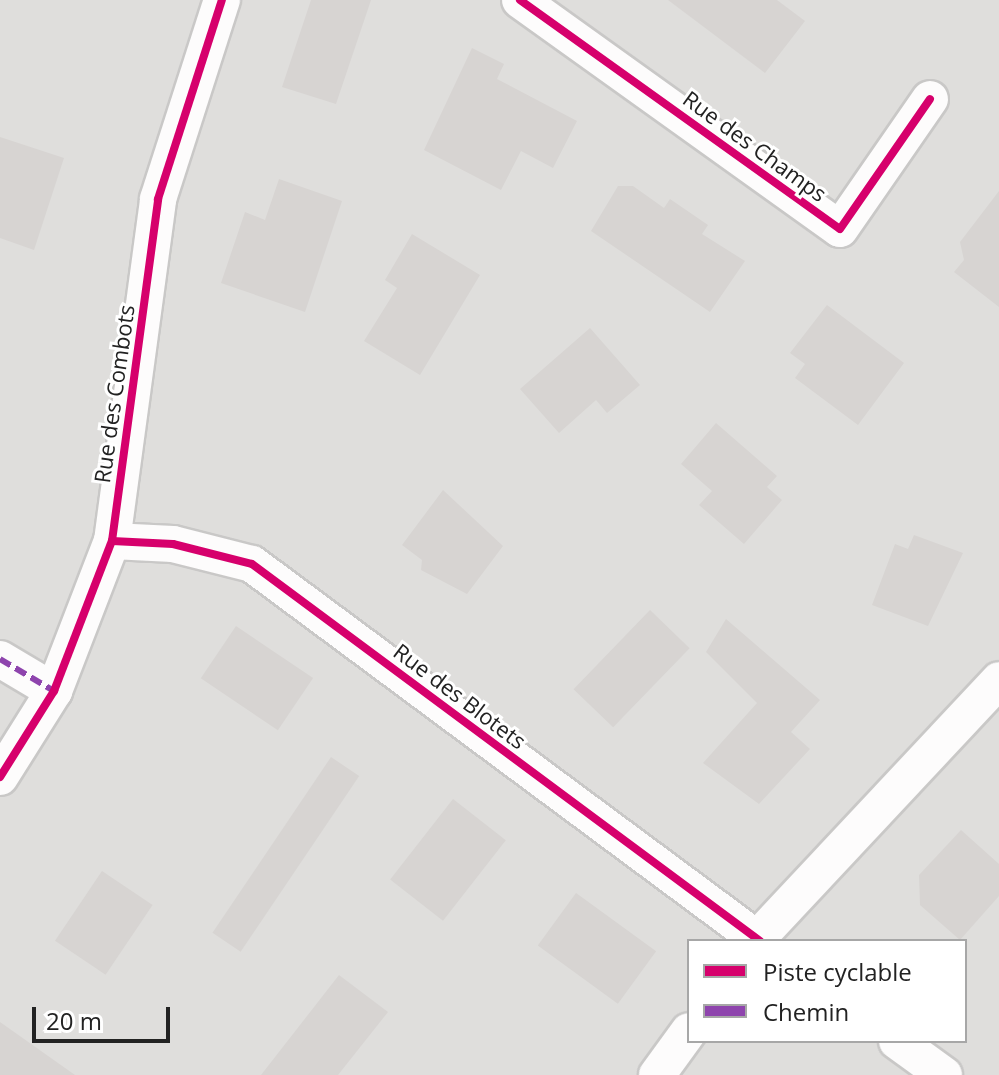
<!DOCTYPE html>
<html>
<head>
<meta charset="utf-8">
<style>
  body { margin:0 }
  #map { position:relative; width:999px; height:1075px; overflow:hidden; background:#f0eeeb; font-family:"Open Sans",sans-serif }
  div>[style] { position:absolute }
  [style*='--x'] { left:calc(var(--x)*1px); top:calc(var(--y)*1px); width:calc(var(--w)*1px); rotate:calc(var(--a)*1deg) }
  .residential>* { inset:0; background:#dfdedc }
  .building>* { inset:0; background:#d7d4d2; transform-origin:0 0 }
  .roads { filter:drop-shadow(2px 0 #c9c8c7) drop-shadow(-2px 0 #c9c8c7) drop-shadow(0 2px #c9c8c7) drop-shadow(0 -2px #c9c8c7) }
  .street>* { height:36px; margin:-18px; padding:0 18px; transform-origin:18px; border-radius:18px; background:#fdfcfc }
  .quiet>* { height:6px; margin-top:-3px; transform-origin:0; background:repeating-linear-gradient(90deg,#8e44ad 0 12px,transparent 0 18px) }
  .cycleway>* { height:8px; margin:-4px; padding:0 4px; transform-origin:4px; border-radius:4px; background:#d6006c }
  span { translate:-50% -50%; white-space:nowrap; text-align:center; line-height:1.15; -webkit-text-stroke:6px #fff; paint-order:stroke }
  .street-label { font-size:22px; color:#222 }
  .legend { position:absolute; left:687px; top:939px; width:280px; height:104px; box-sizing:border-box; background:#fff; border:2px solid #a7a7a7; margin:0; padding:10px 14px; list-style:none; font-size:24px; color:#222 }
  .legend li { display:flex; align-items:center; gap:16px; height:40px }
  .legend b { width:40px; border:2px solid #a7a7a7 }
  .scale { position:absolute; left:32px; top:1007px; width:138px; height:36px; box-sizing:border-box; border:4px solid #222; border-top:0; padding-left:10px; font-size:24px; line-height:28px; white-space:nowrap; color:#222; -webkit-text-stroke:6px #fff; paint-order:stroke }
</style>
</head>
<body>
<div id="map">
  <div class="residential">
    <i style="clip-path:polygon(evenodd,0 0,999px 0,999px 1075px,0 1075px,0 0,689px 941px,965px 941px,965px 1041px,689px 1041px,689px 941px)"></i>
  </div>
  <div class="building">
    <i style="clip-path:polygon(311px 0,371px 0,336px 104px,282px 87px)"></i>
    <i style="clip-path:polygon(668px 0,777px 0,805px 21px,765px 73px)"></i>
    <i style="clip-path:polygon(472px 48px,504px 64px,497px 79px,577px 121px,553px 168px,521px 151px,501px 190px,424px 150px)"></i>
    <i style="clip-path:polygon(0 137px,64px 158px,34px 250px,0 238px)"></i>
    <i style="clip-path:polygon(279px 179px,342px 201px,305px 312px,221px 283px,245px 212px,265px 220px)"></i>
    <i style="clip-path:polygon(618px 186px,633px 186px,664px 208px,670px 199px,708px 225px,702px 234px,745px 261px,710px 312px,591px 231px)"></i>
    <i style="clip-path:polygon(999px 191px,999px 307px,954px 272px,964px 260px,960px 242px)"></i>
    <i style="clip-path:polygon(412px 234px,480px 275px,420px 375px,364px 341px,397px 288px,385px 280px)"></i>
    <i style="clip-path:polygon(827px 305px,904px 363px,858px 425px,795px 378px,805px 364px,790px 353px)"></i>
    <i style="clip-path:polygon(590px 328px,640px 385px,607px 413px,596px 400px,559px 433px,520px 389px)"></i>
    <i style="clip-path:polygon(716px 423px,777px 476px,767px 487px,782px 500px,744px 544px,699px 505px,712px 491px,681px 464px)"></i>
    <i style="clip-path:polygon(443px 490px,503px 546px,467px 594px,421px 570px,422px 560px,402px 545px)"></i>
    <i style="clip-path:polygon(914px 535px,963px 553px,928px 626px,872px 605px,895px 544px,908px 549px)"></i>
    <i style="left:650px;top:610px;width:55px;height:110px;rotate:44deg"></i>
    <i style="clip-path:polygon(726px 619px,820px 700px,791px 732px,810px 749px,759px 804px,703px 763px,757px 703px,706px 652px)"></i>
    <i style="left:236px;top:626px;width:93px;height:63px;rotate:34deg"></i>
    <i style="left:331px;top:757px;width:34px;height:212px;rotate:34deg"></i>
    <i style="left:453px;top:799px;width:67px;height:102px;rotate:38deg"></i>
    <i style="clip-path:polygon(961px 830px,999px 864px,999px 896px,960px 940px,920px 905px,919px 875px)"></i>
    <i style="left:102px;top:871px;width:61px;height:84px;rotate:34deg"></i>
    <i style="left:576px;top:893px;width:99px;height:65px;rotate:36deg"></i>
    <i style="clip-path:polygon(339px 975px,388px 1012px,338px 1075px,261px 1075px)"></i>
    <i style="clip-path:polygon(0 1022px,75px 1075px,0 1075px)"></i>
  </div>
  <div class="roads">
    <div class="street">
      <i style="--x:520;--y:0;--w:393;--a:35.6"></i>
      <i style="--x:840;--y:229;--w:158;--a:-55.3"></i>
      <i style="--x:112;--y:541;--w:61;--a:2.8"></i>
      <i style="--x:173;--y:544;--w:81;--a:14.2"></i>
      <i style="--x:252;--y:564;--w:633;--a:36.58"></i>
      <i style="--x:0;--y:659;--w:63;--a:30.7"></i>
      <i style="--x:0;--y:777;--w:102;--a:-57.9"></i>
      <i style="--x:54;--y:691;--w:161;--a:-68.9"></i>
      <i style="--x:112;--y:541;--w:345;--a:-82.3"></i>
      <i style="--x:158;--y:199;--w:209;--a:-72.2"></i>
      <i style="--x:755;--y:941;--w:357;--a:-46.9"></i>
      <i style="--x:897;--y:1041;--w:58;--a:35.9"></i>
      <i style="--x:657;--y:1075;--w:54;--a:-54"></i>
    </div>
  </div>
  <div class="quiet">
    <i style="--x:0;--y:659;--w:63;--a:30.7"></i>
  </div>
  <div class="cycleway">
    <i style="--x:520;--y:0;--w:393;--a:35.6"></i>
    <i style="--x:840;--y:229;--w:158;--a:-55.3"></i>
    <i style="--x:112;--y:541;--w:61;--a:2.8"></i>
    <i style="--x:173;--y:544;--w:81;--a:14.2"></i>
    <i style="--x:252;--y:564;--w:633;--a:36.58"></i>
    <i style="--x:0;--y:777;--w:102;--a:-57.9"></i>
    <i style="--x:54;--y:691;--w:161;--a:-68.9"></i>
    <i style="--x:112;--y:541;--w:345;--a:-82.3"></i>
    <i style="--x:158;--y:199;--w:209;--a:-72.2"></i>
  </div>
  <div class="street-label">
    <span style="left:755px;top:146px;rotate:36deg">Rue des Champs</span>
    <span style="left:114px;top:394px;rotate:-82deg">Rue des Combots</span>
    <span style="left:460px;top:696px;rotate:37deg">Rue des Blotets</span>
  </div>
  <ul class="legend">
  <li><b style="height:10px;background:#d6006c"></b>Piste cyclable</li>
  <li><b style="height:10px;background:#8e44ad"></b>Chemin</li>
  </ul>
  <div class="scale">20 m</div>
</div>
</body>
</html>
